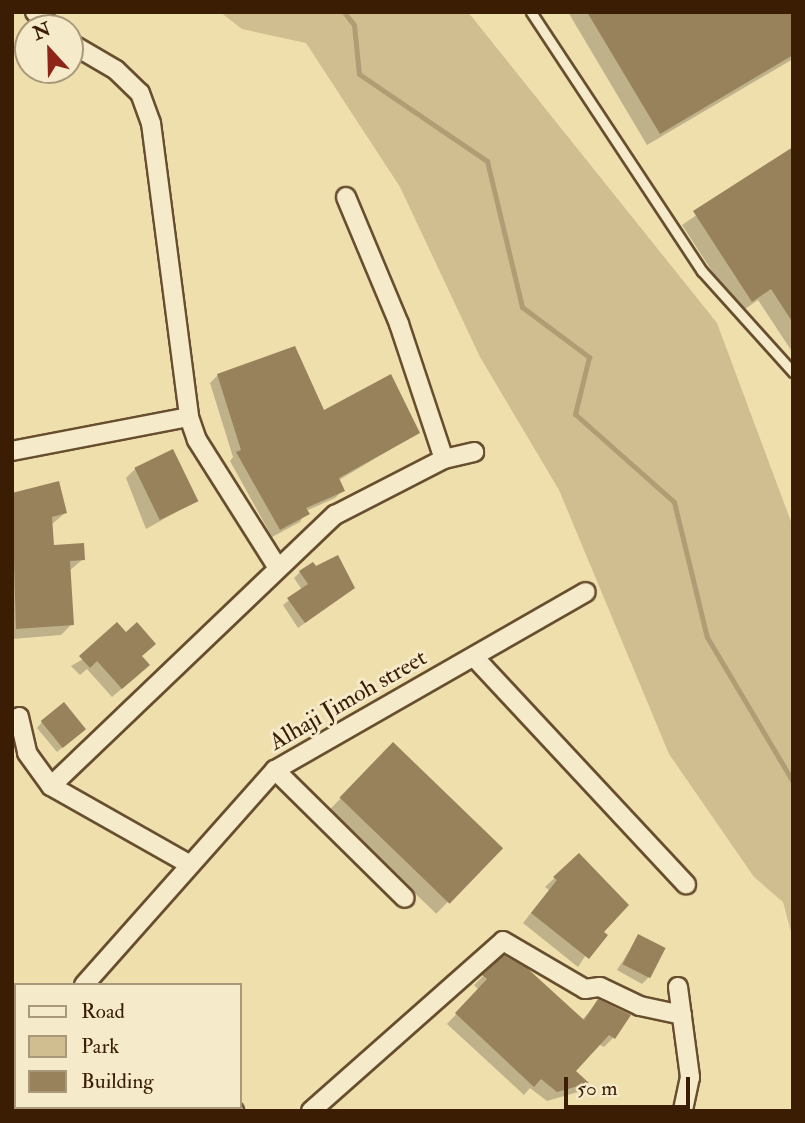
<!DOCTYPE html>
<html>
<head>
<meta charset="utf-8">
<style>
  body { margin:0 }
  #map { position:relative; width:805px; height:1123px; overflow:hidden; background:#efdfad; font-family:"IM FELL Double Pica",serif }
  div>[style] { position:absolute }
  [style*='--x'] { left:calc(var(--x)*1px); top:calc(var(--y)*1px); width:calc(var(--w)*1px); rotate:calc(var(--a)*1deg) }
  .green>* { inset:0; background:#d0be90 }
  .shadow>* { inset:0; background:#0003; transform-origin:0 0 }
  .stream>* { height:5px; margin:-2.5px; padding:0 2.5px; transform-origin:2.5px; border-radius:2.5px; background:#b19d73 }
  .building>* { inset:0; background:#98825b; transform-origin:0 0 }
  .roads { filter:drop-shadow(2px 0 #674e2e) drop-shadow(-2px 0 #674e2e) drop-shadow(0 2px #674e2e) drop-shadow(0 -2px #674e2e) }
  .lane>* { height:9px; margin:-4.5px; padding:0 4.5px; transform-origin:4.5px; border-radius:4.5px; background:#f5eaca }
  .street>* { height:18px; margin:-9px; padding:0 9px; transform-origin:9px; border-radius:9px; background:#f5eaca }
  span { translate:-50% -50%; white-space:nowrap; text-align:center; line-height:1.15; -webkit-text-stroke:6px #f5eaca; paint-order:stroke }
  .street-label { font-size:24px; color:#3a1d03 }
  .frame { position:absolute; inset:0; border:14px solid #3a1d03; pointer-events:none }
  .legend { position:absolute; left:14px; top:983px; width:228px; height:126px; box-sizing:border-box; background:#f5eaca; border:2px solid #aa987a; margin:0; padding:9px 12px; list-style:none; font-size:21px; color:#3a1d03 }
  .legend li { display:flex; align-items:center; gap:14px; height:35px }
  .legend b { width:35px; border:2px solid #aa987a }
  .north { position:absolute; left:14px; top:14px; width:70px; height:70px; box-sizing:border-box; background:#f5eaca; border:2px solid #aa987a; border-radius:50%; rotate:338deg; font-size:19px; font-weight:700; line-height:28px; text-align:center; color:#3a1d03 }
  .north::after { content:''; display:block; margin:auto; width:24px; height:32px; background:#8f2418; clip-path:polygon(50% 0,100% 100%,50% 72%,0 100%) }
  .scale { position:absolute; left:564px; top:1077px; width:126px; height:32px; box-sizing:border-box; border:4px solid #3a1d03; border-top:0; padding-left:9px; font-size:21px; line-height:24px; white-space:nowrap; color:#3a1d03; -webkit-text-stroke:5px #f5eaca; paint-order:stroke }
</style>
</head>
<body>
<div id="map">
  <div class="green">
    <i style="clip-path:polygon(220px 12px,468px 12px,717px 323px,793px 527px,793px 939px,783px 902px,754px 877px,669px 754px,559px 490px,480px 357px,400px 187px,306px 43px,242px 29px)"></i>
  </div>
  <div class="shadow">
    <i style="clip-path:polygon(568px 12px,793px 12px,793px 59px,647px 145px)"></i>
    <i style="clip-path:polygon(793px 149px,793px 353px,758px 300px,739px 313px,682px 225px)"></i>
    <i style="clip-path:polygon(218px 375px,323px 412px,418px 433px,339px 480px,343px 490px,335px 498px,306px 511px,300px 522px,272px 537px,230px 461px,233px 457px,210px 383px)"></i>
    <i style="clip-path:polygon(135px 469px,196px 501px,146px 529px,126px 478px)"></i>
    <i style="clip-path:polygon(12px 495px,65px 513px,51px 525px,52px 547px,83px 559px,69px 571px,72px 624px,61px 635px,12px 639px)"></i>
    <i style="clip-path:polygon(300px 572px,353px 588px,298px 628px,283px 605px,302px 590px,294px 578px)"></i>
    <i style="clip-path:polygon(126px 634px,140px 656px,139px 674px,112px 697px,87px 669px,80px 675px,71px 666px)"></i>
    <i style="clip-path:polygon(42px 722px,78px 734px,57px 752px,37px 728px)"></i>
    <i style="left:393px;top:744px;width:149px;height:92px;rotate:44deg"></i>
    <i style="clip-path:polygon(579px 855px,601px 932px,578px 967px,523px 923px,549px 890px,545px 887px)"></i>
    <i style="clip-path:polygon(639px 936px,648px 978px,642px 984px,617px 970px)"></i>
    <i style="clip-path:polygon(483px 976px,582px 1020px,599px 1001px,613px 1038px,604px 1047px,598px 1044px,573px 1071px,587px 1083px,578px 1092px,547px 1101px,530px 1088px,524px 1095px,447px 1024px,479px 990px,474px 985px)"></i>
  </div>
  <div class="stream">
    <i style="--x:344;--y:12;--w:16;--a:52"></i>
    <i style="--x:354;--y:25;--w:49;--a:84.2"></i>
    <i style="--x:359;--y:74;--w:155;--a:34.2"></i>
    <i style="--x:487;--y:161;--w:150;--a:76.5"></i>
    <i style="--x:522;--y:307;--w:84;--a:36.7"></i>
    <i style="--x:589;--y:357;--w:59;--a:103.8"></i>
    <i style="--x:575;--y:414;--w:132;--a:41.6"></i>
    <i style="--x:674;--y:502;--w:139;--a:76.3"></i>
    <i style="--x:707;--y:637;--w:169;--a:59.3"></i>
  </div>
  <div class="building">
    <i style="clip-path:polygon(587px 12px,793px 12px,793px 55px,660px 134px)"></i>
    <i style="clip-path:polygon(793px 147px,793px 323px,771px 289px,752px 302px,693px 211px)"></i>
    <i style="clip-path:polygon(295px 346px,324px 410px,391px 374px,420px 433px,339px 478px,345px 491px,306px 508px,310px 514px,280px 530px,236px 452px,241px 450px,217px 374px)"></i>
    <i style="left:173px;top:449px;width:58px;height:43px;rotate:64deg"></i>
    <i style="clip-path:polygon(59px 481px,67px 513px,52px 517px,54px 545px,84px 543px,85px 560px,70px 561px,74px 625px,16px 629px,12px 493px)"></i>
    <i style="clip-path:polygon(338px 555px,355px 588px,305px 623px,287px 598px,308px 584px,299px 571px,313px 562px,316px 566px)"></i>
    <i style="clip-path:polygon(117px 622px,126px 632px,137px 622px,156px 644px,142px 656px,150px 665px,122px 689px,97px 661px,90px 668px,79px 656px)"></i>
    <i style="left:64px;top:702px;width:35px;height:30px;rotate:51deg"></i>
    <i style="left:393px;top:742px;width:153px;height:77px;rotate:44deg"></i>
    <i style="clip-path:polygon(579px 853px,629px 905px,604px 932px,608px 935px,589px 959px,531px 913px,557px 880px,553px 877px)"></i>
    <i style="left:638px;top:934px;width:31px;height:34px;rotate:27deg"></i>
    <i style="clip-path:polygon(504px 955px,527px 968px,584px 1020px,598px 999px,631px 1015px,615px 1039px,609px 1035px,576px 1071px,589px 1083px,557px 1092px,541px 1079px,534px 1087px,455px 1013px,487px 979px,482px 975px)"></i>
  </div>
  <div class="roads">
    <div class="lane">
      <i style="--x:531;--y:12;--w:310;--a:56.6"></i>
      <i style="--x:702;--y:271;--w:136;--a:48"></i>
    </div>
    <div class="street">
      <i style="--x:35;--y:12;--w:24;--a:42"></i>
      <i style="--x:70;--y:43;--w:53;--a:30.4"></i>
      <i style="--x:116;--y:70;--w:33;--a:44"></i>
      <i style="--x:140;--y:93;--w:32;--a:70"></i>
      <i style="--x:151;--y:123;--w:296;--a:82.6"></i>
      <i style="--x:189;--y:417;--w:24;--a:71"></i>
      <i style="--x:197;--y:440;--w:151;--a:57.7"></i>
      <i style="--x:346;--y:197;--w:138;--a:67.3"></i>
      <i style="--x:399;--y:324;--w:142;--a:71.6"></i>
      <i style="--x:12;--y:451;--w:180;--a:-10.9"></i>
      <i style="--x:474;--y:657;--w:311;--a:47"></i>
      <i style="--x:19;--y:717;--w:37;--a:77"></i>
      <i style="--x:27;--y:753;--w:41;--a:54"></i>
      <i style="--x:51;--y:786;--w:159;--a:29.5"></i>
      <i style="--x:275;--y:770;--w:182;--a:44.6"></i>
      <i style="--x:51;--y:786;--w:393;--a:-43.7"></i>
      <i style="--x:335;--y:515;--w:123;--a:-27.2"></i>
      <i style="--x:444;--y:459;--w:31;--a:-13"></i>
      <i style="--x:84;--y:985;--w:288;--a:-48.4"></i>
      <i style="--x:275;--y:770;--w:358;--a:-29.8"></i>
      <i style="--x:678;--y:987;--w:91;--a:82.4"></i>
      <i style="--x:690;--y:1077;--w:35;--a:102"></i>
      <i style="--x:12;--y:1035;--w:4;--a:-27"></i>
      <i style="--x:230;--y:1107;--w:6;--a:45"></i>
      <i style="--x:311;--y:1111;--w:256;--a:-41.5"></i>
      <i style="--x:503;--y:941;--w:95;--a:30.3"></i>
      <i style="--x:585;--y:989;--w:15;--a:-8"></i>
      <i style="--x:600;--y:987;--w:44;--a:25.4"></i>
      <i style="--x:640;--y:1006;--w:43;--a:12.1"></i>
    </div>
  </div>
  <div class="street-label">
    <span style="left:348px;top:700px;rotate:-30deg">Alhaji Jimoh street</span>
  </div>
  <div class="frame"></div>
  <ul class="legend">
  <li><b style="height:9px;background:#f5eaca"></b>Road</li>
  <li><b style="height:19px;background:#d0be90"></b>Park</li>
  <li><b style="height:19px;background:#98825b"></b>Building</li>
  </ul>
  <div class="north">N</div>
  <div class="scale">50 m</div>
</div>
</body>
</html>
